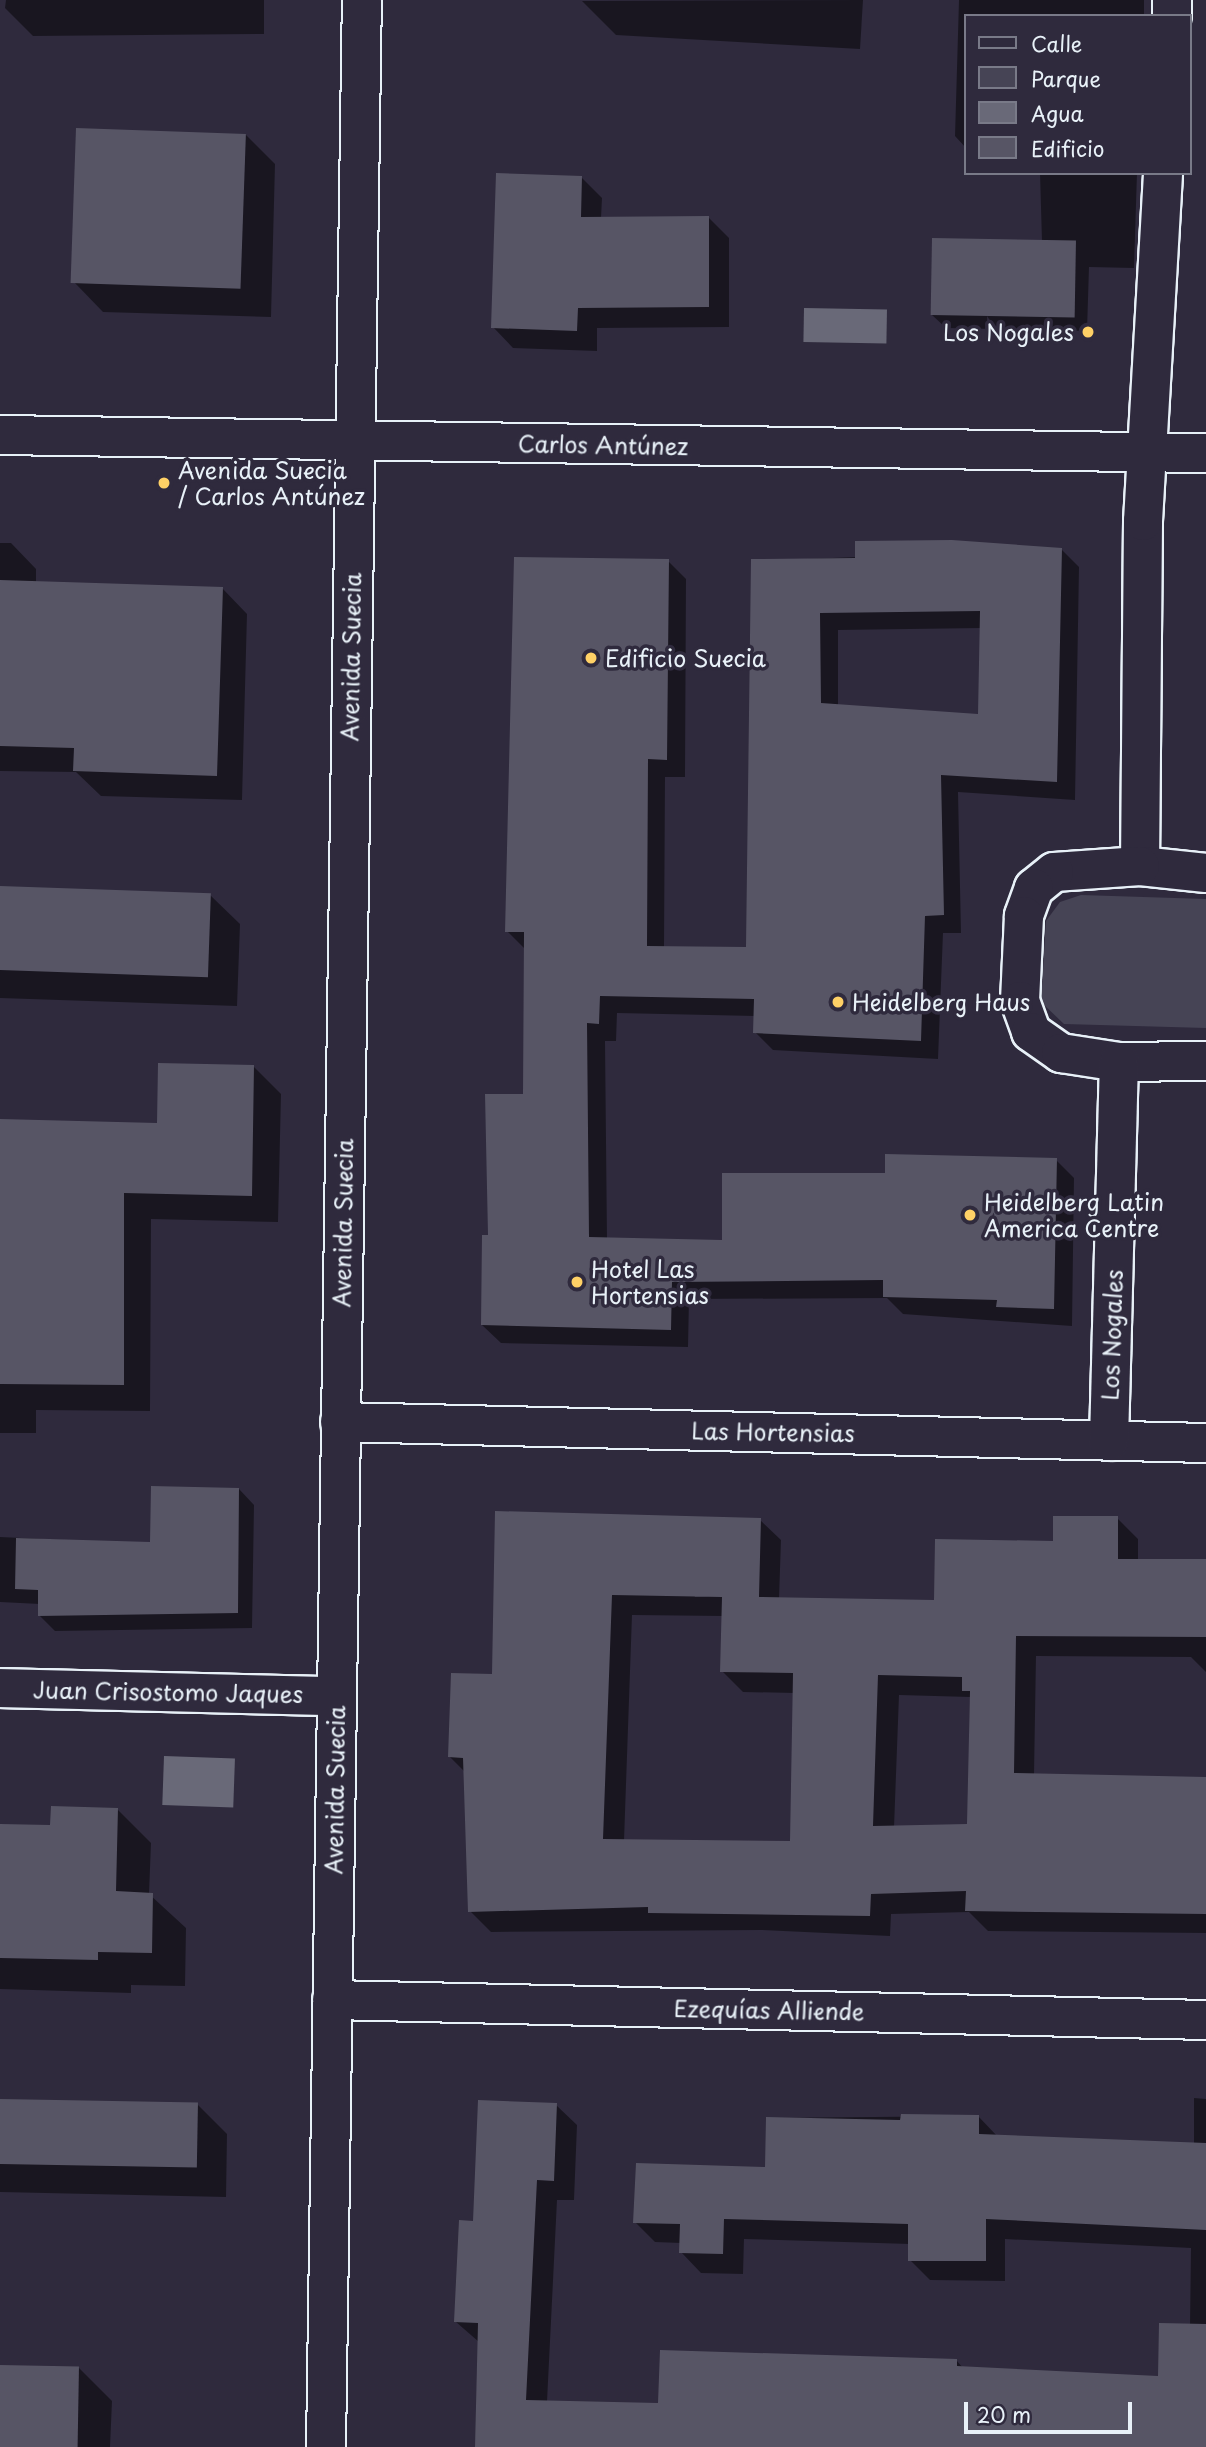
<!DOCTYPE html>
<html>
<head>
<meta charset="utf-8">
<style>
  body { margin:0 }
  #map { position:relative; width:1206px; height:2447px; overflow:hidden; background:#2f2a3d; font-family:"Playpen Sans",sans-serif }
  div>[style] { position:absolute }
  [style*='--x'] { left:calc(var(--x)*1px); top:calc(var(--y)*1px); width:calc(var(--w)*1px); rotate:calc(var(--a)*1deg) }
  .green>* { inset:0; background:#464455 }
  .water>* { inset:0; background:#696978; transform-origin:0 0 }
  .shadow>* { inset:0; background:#0007 }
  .building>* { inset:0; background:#575565; transform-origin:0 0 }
  .roads { filter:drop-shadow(2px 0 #e8f1f8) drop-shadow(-2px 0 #e8f1f8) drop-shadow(0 2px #e8f1f8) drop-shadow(0 -2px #e8f1f8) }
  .street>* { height:38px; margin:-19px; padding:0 19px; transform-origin:19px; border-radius:19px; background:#2f2a3d }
  .secondary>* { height:38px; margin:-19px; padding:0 19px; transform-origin:19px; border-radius:19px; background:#2f2a3d }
  .dots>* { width:19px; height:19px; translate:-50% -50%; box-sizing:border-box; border:4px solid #2f2a3d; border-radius:50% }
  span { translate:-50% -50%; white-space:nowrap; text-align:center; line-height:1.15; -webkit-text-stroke:7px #2f2a3d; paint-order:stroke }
  .poi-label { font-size:23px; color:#e8f1f8 }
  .right { translate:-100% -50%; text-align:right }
  .left { translate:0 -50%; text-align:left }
  .street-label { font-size:23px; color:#e8f1f8 }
  .legend { position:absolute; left:964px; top:14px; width:228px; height:161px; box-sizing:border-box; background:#2f2a3d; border:2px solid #797a88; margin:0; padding:9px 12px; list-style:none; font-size:21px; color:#e8f1f8 }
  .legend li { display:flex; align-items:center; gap:14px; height:35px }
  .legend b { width:35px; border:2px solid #797a88 }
  .scale { position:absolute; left:964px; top:2402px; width:168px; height:32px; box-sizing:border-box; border:4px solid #e8f1f8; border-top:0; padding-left:9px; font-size:21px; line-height:24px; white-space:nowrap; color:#e8f1f8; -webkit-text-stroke:5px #2f2a3d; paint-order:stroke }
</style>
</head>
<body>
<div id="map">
  <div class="green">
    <i style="clip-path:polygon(1081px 895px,1206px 899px,1206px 1028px,1064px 1024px,1041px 1002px,1046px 921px,1060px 902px)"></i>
  </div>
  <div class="water">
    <i style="left:804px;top:308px;width:83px;height:34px;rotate:1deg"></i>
    <i style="left:164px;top:1756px;width:71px;height:49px;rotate:2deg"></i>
  </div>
  <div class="shadow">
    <i style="clip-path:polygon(6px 0,264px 0,264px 34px,33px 36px,5px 8px)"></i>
    <i style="clip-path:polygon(863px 0,860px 49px,616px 35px,582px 1px)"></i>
    <i style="clip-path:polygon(959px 0,1144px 0,1144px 16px,966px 16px,966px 148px,955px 136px)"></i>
    <i style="clip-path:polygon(245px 134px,275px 164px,271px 317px,103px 312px,74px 282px)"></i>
    <i style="clip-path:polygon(1040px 173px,1137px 173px,1134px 268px,1089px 267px,1087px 331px,946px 328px,932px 315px,1042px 242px)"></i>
    <i style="clip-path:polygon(582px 178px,602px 198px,601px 218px,709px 218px,729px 238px,729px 327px,597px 328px,597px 351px,513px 348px,493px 327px)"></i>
    <i style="clip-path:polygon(0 543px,11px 543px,36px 569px,36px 583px,222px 588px,247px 614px,242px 800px,101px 796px,76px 772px,0 771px)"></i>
    <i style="clip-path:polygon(evenodd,1061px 549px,1079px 567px,1075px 800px,958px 792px,961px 933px,943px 933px,938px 1059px,773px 1050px,755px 1032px,755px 1016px,617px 1013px,616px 1041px,605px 1041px,607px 1239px,724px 1242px,887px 1175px,1056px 1160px,1074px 1178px,1072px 1326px,903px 1314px,887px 1298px,689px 1299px,688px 1347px,501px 1343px,482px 1325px,490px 1237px,524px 1096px,525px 949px,507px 931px,668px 561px,686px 579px,685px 777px,665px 777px,664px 948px,748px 949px,753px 561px,1061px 549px,982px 628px,979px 716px,838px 706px,838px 630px,982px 628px)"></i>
    <i style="clip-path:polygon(0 888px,210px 895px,240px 924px,237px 1006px,0 998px)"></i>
    <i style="clip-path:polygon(254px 1067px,281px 1094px,278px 1222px,151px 1219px,150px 1411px,36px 1410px,36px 1433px,0 1433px,0 1121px,159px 1125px)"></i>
    <i style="clip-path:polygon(239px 1489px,254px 1505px,252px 1628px,55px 1631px,40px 1616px,40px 1604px,0 1602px,0 1537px,152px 1544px)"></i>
    <i style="clip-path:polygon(evenodd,496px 1513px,760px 1520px,781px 1540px,779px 1599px,936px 1602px,1117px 1518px,1138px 1539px,1138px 1561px,1206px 1560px,1206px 1672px,1191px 1657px,1036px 1656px,1034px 1775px,1206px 1779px,1206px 1933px,988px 1931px,969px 1912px,891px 1914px,890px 1936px,762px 1930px,491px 1932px,470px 1911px,465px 1772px,450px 1757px,494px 1676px,496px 1513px,632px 1615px,723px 1616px,722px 1671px,743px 1692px,795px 1693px,792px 1843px,624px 1841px,632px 1615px,496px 1513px,899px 1695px,970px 1697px,969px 1826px,894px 1828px,899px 1695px)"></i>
    <i style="clip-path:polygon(117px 1809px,151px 1843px,149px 1894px,186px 1928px,185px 1986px,131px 1985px,131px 1993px,0 1989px,0 1826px,52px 1827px)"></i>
    <i style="clip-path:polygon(1194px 2098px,1206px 2099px,1206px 2447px,477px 2447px,479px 2342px,456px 2322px,475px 2223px,556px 2105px,577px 2125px,574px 2200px,557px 2200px,547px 2402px,660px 2405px,957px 2361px,963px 2368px,1160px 2377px,1190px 2326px,1191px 2248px,1005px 2239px,1005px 2281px,930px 2280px,910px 2260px,910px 2244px,744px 2239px,743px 2274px,701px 2273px,681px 2252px,681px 2243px,655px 2242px,635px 2222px,766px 2169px,768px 2118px,978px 2116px,998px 2137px,1194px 2144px)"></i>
    <i style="clip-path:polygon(0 2101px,197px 2104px,227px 2134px,226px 2197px,0 2192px)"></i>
    <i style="clip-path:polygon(0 2367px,78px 2367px,112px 2401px,110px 2447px,0 2447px)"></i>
  </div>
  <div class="building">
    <i style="left:76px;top:128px;width:170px;height:155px;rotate:2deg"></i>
    <i style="clip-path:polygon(496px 173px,582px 176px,581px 217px,709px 216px,709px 307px,578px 308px,577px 331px,491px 328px)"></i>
    <i style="left:932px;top:238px;width:144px;height:77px;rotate:1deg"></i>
    <i style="clip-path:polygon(evenodd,952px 540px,1062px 548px,1057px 782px,941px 775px,944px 915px,925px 916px,921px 1041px,753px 1033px,754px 999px,600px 996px,599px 1024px,587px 1023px,589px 1237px,722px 1240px,722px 1173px,885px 1173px,885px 1154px,1057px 1158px,1054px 1309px,996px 1307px,997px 1300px,883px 1297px,883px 1280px,672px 1282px,671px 1330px,481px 1325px,482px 1235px,488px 1235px,485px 1094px,523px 1094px,524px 932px,505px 932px,514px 557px,669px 559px,667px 760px,648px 759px,647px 946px,746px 947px,751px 559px,855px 558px,855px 541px,952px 540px,980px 611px,978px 714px,821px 703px,820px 613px,980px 611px)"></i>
    <i style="clip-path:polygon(0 580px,223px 587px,217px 776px,73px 771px,74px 748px,0 746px)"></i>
    <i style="left:0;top:886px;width:211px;height:84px;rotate:2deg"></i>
    <i style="clip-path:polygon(158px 1063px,254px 1065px,252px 1196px,124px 1193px,124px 1385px,0 1384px,0 1119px,157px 1123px)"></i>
    <i style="clip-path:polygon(151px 1486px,239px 1488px,238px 1613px,38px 1616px,38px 1590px,15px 1589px,16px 1538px,150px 1542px)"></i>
    <i style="clip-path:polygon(evenodd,495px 1511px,761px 1518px,759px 1597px,934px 1600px,935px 1539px,1053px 1541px,1053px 1516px,1118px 1516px,1118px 1559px,1206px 1559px,1206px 1637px,1016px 1636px,1014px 1773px,1206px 1777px,1206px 1914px,965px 1911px,966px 1891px,871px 1894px,870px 1916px,648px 1913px,648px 1907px,468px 1912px,463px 1758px,448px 1757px,451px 1673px,492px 1674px,495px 1511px,612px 1595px,722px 1597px,720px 1672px,793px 1673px,790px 1841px,603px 1839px,612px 1595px,495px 1511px,878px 1675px,962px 1677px,962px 1691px,970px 1691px,967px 1824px,873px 1826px,878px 1675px)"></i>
    <i style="clip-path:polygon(51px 1806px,118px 1808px,116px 1891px,153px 1893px,152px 1953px,98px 1952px,98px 1960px,0 1958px,0 1824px,50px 1825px)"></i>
    <i style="left:0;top:2099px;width:198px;height:65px;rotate:1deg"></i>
    <i style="clip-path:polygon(478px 2100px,557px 2103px,554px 2181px,537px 2180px,526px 2400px,658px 2403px,660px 2350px,957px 2359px,957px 2366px,1158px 2376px,1159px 2323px,1206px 2324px,1206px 2447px,475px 2447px,478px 2323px,454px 2322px,459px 2220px,473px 2221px)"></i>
    <i style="clip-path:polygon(901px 2114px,979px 2115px,979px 2134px,1206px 2143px,1206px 2230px,986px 2219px,986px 2261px,908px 2261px,908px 2224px,724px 2219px,723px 2254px,679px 2253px,680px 2224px,633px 2223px,636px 2163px,765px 2167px,766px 2117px,900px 2120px)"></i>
    <i style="left:0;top:2365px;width:79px;height:82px;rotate:1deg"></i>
  </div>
  <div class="roads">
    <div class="street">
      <i style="--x:1172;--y:16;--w:16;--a:-90"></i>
      <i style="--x:1140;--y:866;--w:345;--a:-89.5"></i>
      <i style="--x:1143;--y:521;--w:349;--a:-86.7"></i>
      <i style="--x:1206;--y:873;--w:66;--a:-173.9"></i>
      <i style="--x:1140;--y:866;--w:86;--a:176"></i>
      <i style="--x:1054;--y:872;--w:26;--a:141"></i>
      <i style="--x:1034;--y:888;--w:30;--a:110"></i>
      <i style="--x:1024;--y:916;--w:85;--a:92.7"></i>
      <i style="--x:1020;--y:1001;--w:33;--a:70"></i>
      <i style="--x:1031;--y:1032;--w:37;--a:35"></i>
      <i style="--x:1061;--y:1053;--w:59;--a:8.8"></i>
      <i style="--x:1119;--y:1062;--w:87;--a:-0.7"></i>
      <i style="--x:340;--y:1422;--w:866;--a:1.39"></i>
      <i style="--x:1109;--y:1441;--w:379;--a:-88.5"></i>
      <i style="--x:0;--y:1688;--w:336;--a:1.4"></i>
      <i style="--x:332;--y:2000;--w:874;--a:1.31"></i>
    </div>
    <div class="secondary">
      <i style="--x:0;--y:435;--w:1206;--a:0.86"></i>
      <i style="--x:326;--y:2447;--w:2447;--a:-89.16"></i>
    </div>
  </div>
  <div class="dots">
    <i style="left:1088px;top:332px;background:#ffd166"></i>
    <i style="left:164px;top:483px;background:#ffd166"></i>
    <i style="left:591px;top:658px;background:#ffd166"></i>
    <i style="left:838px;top:1002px;background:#ffd166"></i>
    <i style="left:970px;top:1215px;background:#ffd166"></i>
    <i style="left:577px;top:1282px;background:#ffd166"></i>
  </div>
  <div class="poi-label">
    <span class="right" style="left:1074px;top:332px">Los Nogales</span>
    <span class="left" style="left:178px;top:483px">Avenida Suecia<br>/ Carlos Antúnez</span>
    <span class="left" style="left:605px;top:658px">Edificio Suecia</span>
    <span class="left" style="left:852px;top:1002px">Heidelberg Haus</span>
    <span class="left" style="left:984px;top:1215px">Heidelberg Latin<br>America Centre</span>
    <span class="left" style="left:591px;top:1282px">Hotel Las<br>Hortensias</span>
  </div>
  <div class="street-label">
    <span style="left:603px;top:445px;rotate:1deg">Carlos Antúnez</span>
    <span style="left:351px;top:657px;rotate:-89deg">Avenida Suecia</span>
    <span style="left:343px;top:1223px;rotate:-89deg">Avenida Suecia</span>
    <span style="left:1112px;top:1335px;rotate:-88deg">Los Nogales</span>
    <span style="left:773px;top:1432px;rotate:1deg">Las Hortensias</span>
    <span style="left:168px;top:1692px;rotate:1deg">Juan Crisostomo Jaques</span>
    <span style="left:335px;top:1790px;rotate:-89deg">Avenida Suecia</span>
    <span style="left:769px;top:2010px;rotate:1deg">Ezequías Alliende</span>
  </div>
  <ul class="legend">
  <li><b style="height:9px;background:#2f2a3d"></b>Calle</li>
  <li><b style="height:19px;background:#464455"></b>Parque</li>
  <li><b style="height:19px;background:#696978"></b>Agua</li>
  <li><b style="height:19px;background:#575565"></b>Edificio</li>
  </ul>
  <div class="scale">20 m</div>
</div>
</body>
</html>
